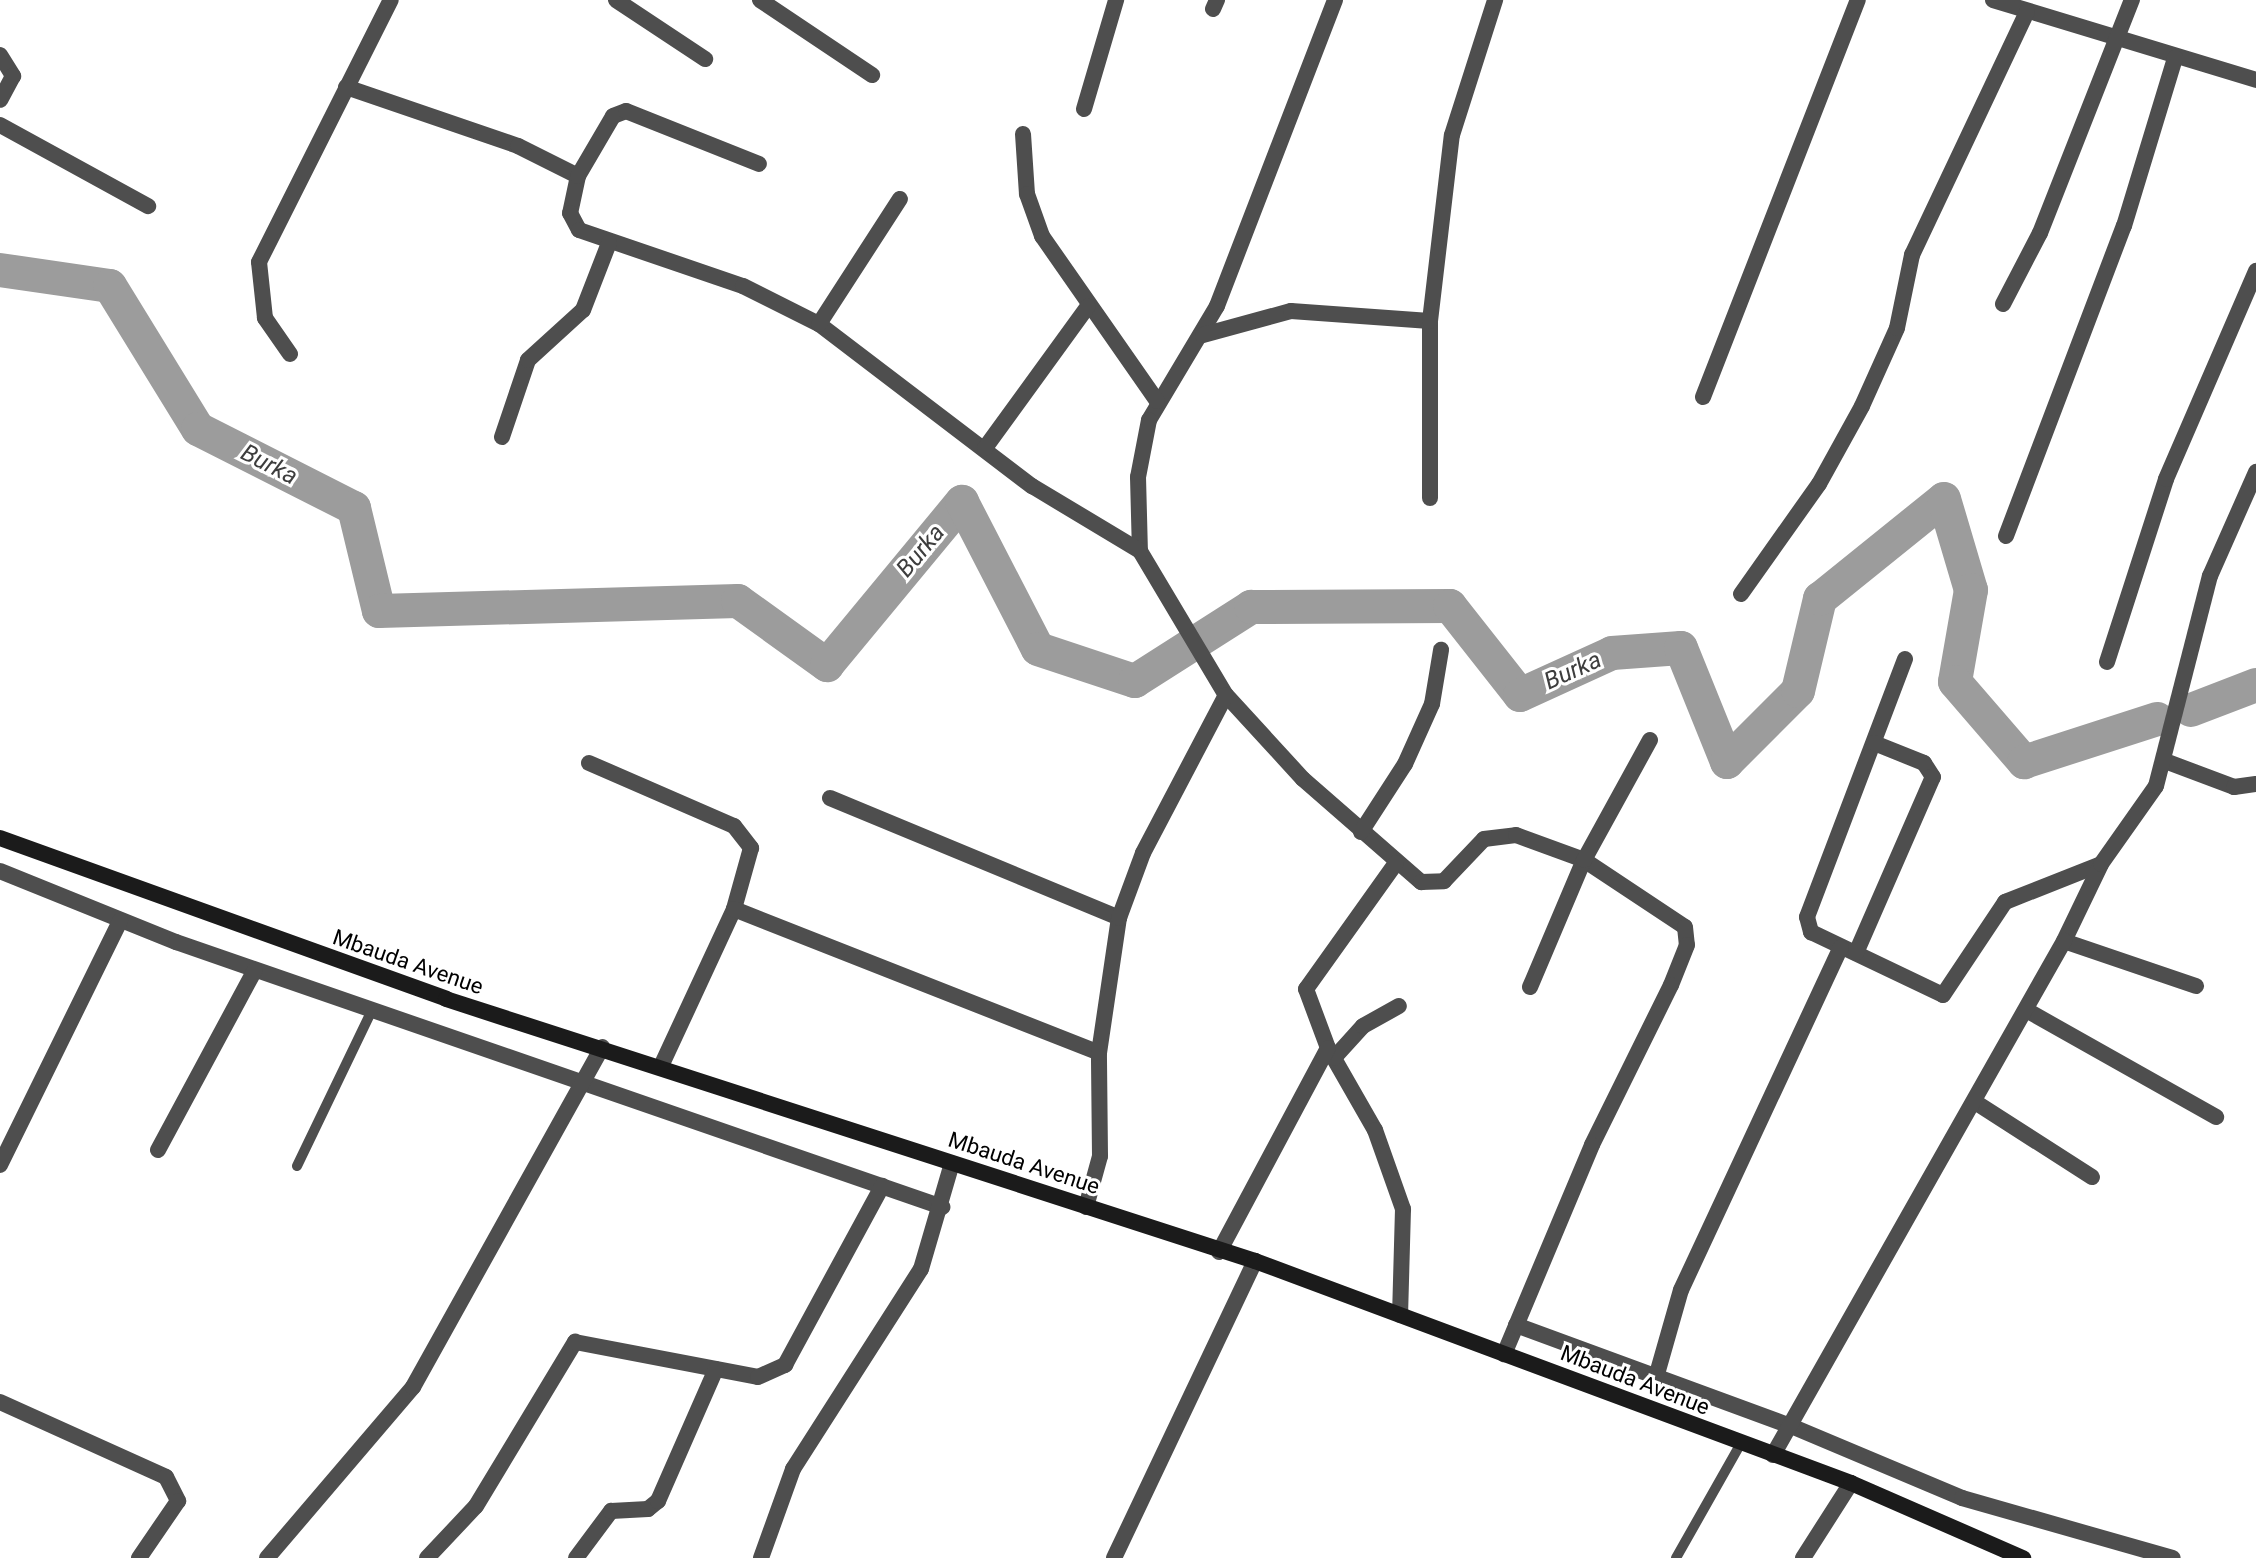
<!DOCTYPE html>
<html>
<head>
<meta charset="utf-8">
<style>
  body { margin:0 }
  #map { position:relative; width:2256px; height:1558px; overflow:hidden; background:#fff; font-family:Roboto,sans-serif }
  div>[style] { position:absolute }
  [style*='--x'] { left:calc(var(--x)*1px); top:calc(var(--y)*1px); width:calc(var(--w)*1px); rotate:calc(var(--a)*1deg) }
  .river>* { height:34px; margin:-17px; padding:0 17px; transform-origin:17px; border-radius:17px; background:#9c9c9c }
  .lane>* { height:10px; margin:-5px; padding:0 5px; transform-origin:5px; border-radius:5px; background:#4e4e4e }
  .street>* { height:16px; margin:-8px; padding:0 8px; transform-origin:8px; border-radius:8px; background:#4e4e4e }
  .secondary>* { height:16px; margin:-8px; padding:0 8px; transform-origin:8px; border-radius:8px; background:#1b1b1b }
  span { translate:-50% -50%; white-space:nowrap; text-align:center; line-height:1.15; -webkit-text-stroke:6px #fff; paint-order:stroke }
  .street-label { font-size:22px; color:#000 }
  .water-label { font-size:24px; color:#3d3d3d; font-style:italic }
</style>
</head>
<body>
<div id="map">
  <div class="river">
    <i style="--x:0;--y:270;--w:111;--a:8.3"></i>
    <i style="--x:110;--y:286;--w:168;--a:58.4"></i>
    <i style="--x:198;--y:429;--w:175;--a:26.9"></i>
    <i style="--x:354;--y:508;--w:106;--a:76.4"></i>
    <i style="--x:379;--y:611;--w:359;--a:-1.6"></i>
    <i style="--x:738;--y:601;--w:110;--a:35.7"></i>
    <i style="--x:827;--y:665;--w:212;--a:-50.4"></i>
    <i style="--x:962;--y:502;--w:165;--a:62.7"></i>
    <i style="--x:1038;--y:649;--w:102;--a:18.3"></i>
    <i style="--x:1135;--y:681;--w:138;--a:-32.5"></i>
    <i style="--x:1251;--y:607;--w:199;--a:-0.3"></i>
    <i style="--x:1450;--y:606;--w:113;--a:51.8"></i>
    <i style="--x:1520;--y:695;--w:101;--a:-24.5"></i>
    <i style="--x:1612;--y:653;--w:69;--a:-4.1"></i>
    <i style="--x:1681;--y:648;--w:123;--a:68"></i>
    <i style="--x:1727;--y:762;--w:100;--a:-45"></i>
    <i style="--x:1798;--y:691;--w:95;--a:-76.6"></i>
    <i style="--x:1820;--y:599;--w:159;--a:-38.9"></i>
    <i style="--x:1944;--y:499;--w:95;--a:73.5"></i>
    <i style="--x:1971;--y:590;--w:93;--a:99.9"></i>
    <i style="--x:1955;--y:682;--w:106;--a:49.2"></i>
    <i style="--x:2024;--y:762;--w:140;--a:-17.9"></i>
    <i style="--x:2191;--y:710;--w:70;--a:-21"></i>
  </div>
  <div class="lane">
    <i style="--x:297;--y:1166;--w:175;--a:-64.3"></i>
    <i style="--x:1676;--y:1558;--w:132;--a:-60.5"></i>
  </div>
  <div class="street">
    <i style="--x:616;--y:0;--w:107;--a:33.5"></i>
    <i style="--x:760;--y:0;--w:135;--a:33.8"></i>
    <i style="--x:1335;--y:0;--w:328;--a:111.1"></i>
    <i style="--x:1217;--y:306;--w:133;--a:120.8"></i>
    <i style="--x:1149;--y:420;--w:58;--a:100.9"></i>
    <i style="--x:1138;--y:477;--w:74;--a:88.5"></i>
    <i style="--x:1140;--y:551;--w:168;--a:59.2"></i>
    <i style="--x:1226;--y:695;--w:114;--a:47.5"></i>
    <i style="--x:1303;--y:779;--w:157;--a:41.1"></i>
    <i style="--x:1421;--y:882;--w:23;--a:-2"></i>
    <i style="--x:1444;--y:881;--w:58;--a:-46.4"></i>
    <i style="--x:1484;--y:839;--w:32;--a:-7"></i>
    <i style="--x:1516;--y:835;--w:72;--a:20.2"></i>
    <i style="--x:1584;--y:860;--w:121;--a:33.6"></i>
    <i style="--x:1685;--y:927;--w:18;--a:84"></i>
    <i style="--x:1687;--y:945;--w:43;--a:111.8"></i>
    <i style="--x:1671;--y:985;--w:178;--a:116.3"></i>
    <i style="--x:1592;--y:1145;--w:227;--a:112.8"></i>
    <i style="--x:1993;--y:0;--w:275;--a:16.9"></i>
    <i style="--x:1213;--y:9;--w:10;--a:-66"></i>
    <i style="--x:0;--y:55;--w:25;--a:58"></i>
    <i style="--x:13;--y:76;--w:27;--a:118"></i>
    <i style="--x:346;--y:87;--w:182;--a:18.9"></i>
    <i style="--x:518;--y:146;--w:67;--a:26.6"></i>
    <i style="--x:578;--y:176;--w:38;--a:102"></i>
    <i style="--x:570;--y:213;--w:19;--a:62"></i>
    <i style="--x:579;--y:230;--w:173;--a:18.9"></i>
    <i style="--x:743;--y:286;--w:85;--a:26.6"></i>
    <i style="--x:819;--y:324;--w:268;--a:37.3"></i>
    <i style="--x:1032;--y:486;--w:126;--a:31"></i>
    <i style="--x:1084;--y:109;--w:114;--a:-73.6"></i>
    <i style="--x:0;--y:125;--w:169;--a:28.7"></i>
    <i style="--x:1023;--y:134;--w:60;--a:86.2"></i>
    <i style="--x:1027;--y:194;--w:45;--a:70.3"></i>
    <i style="--x:1042;--y:236;--w:201;--a:55.1"></i>
    <i style="--x:578;--y:176;--w:69;--a:-59.7"></i>
    <i style="--x:613;--y:116;--w:14;--a:-21"></i>
    <i style="--x:626;--y:111;--w:143;--a:21.7"></i>
    <i style="--x:2003;--y:304;--w:80;--a:-62.5"></i>
    <i style="--x:2040;--y:233;--w:251;--a:-68.5"></i>
    <i style="--x:819;--y:324;--w:149;--a:-57.1"></i>
    <i style="--x:1203;--y:335;--w:91;--a:-15.3"></i>
    <i style="--x:1291;--y:311;--w:139;--a:4.1"></i>
    <i style="--x:290;--y:354;--w:44;--a:-124.8"></i>
    <i style="--x:265;--y:318;--w:56;--a:-96.1"></i>
    <i style="--x:259;--y:262;--w:293;--a:-63.3"></i>
    <i style="--x:1703;--y:397;--w:426;--a:-68.7"></i>
    <i style="--x:502;--y:437;--w:81;--a:-71.3"></i>
    <i style="--x:528;--y:360;--w:74;--a:-42.3"></i>
    <i style="--x:583;--y:310;--w:72;--a:-68.8"></i>
    <i style="--x:985;--y:448;--w:175;--a:-54"></i>
    <i style="--x:1430;--y:498;--w:177;--a:-90"></i>
    <i style="--x:1430;--y:321;--w:187;--a:-83.3"></i>
    <i style="--x:1452;--y:135;--w:142;--a:-72.3"></i>
    <i style="--x:2006;--y:536;--w:332;--a:-69.2"></i>
    <i style="--x:2124;--y:226;--w:176;--a:-73.1"></i>
    <i style="--x:1741;--y:594;--w:135;--a:-54.7"></i>
    <i style="--x:1819;--y:484;--w:89;--a:-61.1"></i>
    <i style="--x:1862;--y:406;--w:85;--a:-65.8"></i>
    <i style="--x:1897;--y:328;--w:75;--a:-78.4"></i>
    <i style="--x:1912;--y:255;--w:269;--a:-64.7"></i>
    <i style="--x:1905;--y:659;--w:276;--a:110.8"></i>
    <i style="--x:1807;--y:917;--w:16;--a:75"></i>
    <i style="--x:1811;--y:932;--w:146;--a:25.5"></i>
    <i style="--x:1943;--y:995;--w:112;--a:-56.3"></i>
    <i style="--x:2005;--y:902;--w:103;--a:-21.6"></i>
    <i style="--x:2107;--y:662;--w:192;--a:-72.1"></i>
    <i style="--x:2166;--y:479;--w:227;--a:-66.6"></i>
    <i style="--x:2165;--y:761;--w:74;--a:20.6"></i>
    <i style="--x:2234;--y:787;--w:22;--a:-8"></i>
    <i style="--x:589;--y:763;--w:158;--a:23.5"></i>
    <i style="--x:734;--y:826;--w:28;--a:52"></i>
    <i style="--x:751;--y:848;--w:63;--a:105.6"></i>
    <i style="--x:734;--y:909;--w:173;--a:114.9"></i>
    <i style="--x:830;--y:798;--w:313;--a:22.5"></i>
    <i style="--x:1361;--y:832;--w:81;--a:-57.1"></i>
    <i style="--x:1405;--y:764;--w:66;--a:-65.8"></i>
    <i style="--x:1432;--y:704;--w:55;--a:-80.5"></i>
    <i style="--x:1396;--y:863;--w:155;--a:125.5"></i>
    <i style="--x:1306;--y:989;--w:63;--a:69.6"></i>
    <i style="--x:1328;--y:1048;--w:95;--a:60.2"></i>
    <i style="--x:1375;--y:1130;--w:84;--a:70.5"></i>
    <i style="--x:1403;--y:1209;--w:106;--a:91.6"></i>
    <i style="--x:0;--y:871;--w:190;--a:22"></i>
    <i style="--x:176;--y:942;--w:811;--a:19.08"></i>
    <i style="--x:734;--y:909;--w:392;--a:21.5"></i>
    <i style="--x:1856;--y:953;--w:192;--a:-66.4"></i>
    <i style="--x:1933;--y:777;--w:17;--a:-123"></i>
    <i style="--x:1924;--y:763;--w:54;--a:-158.2"></i>
    <i style="--x:2196;--y:986;--w:139;--a:-161.2"></i>
    <i style="--x:2064;--y:941;--w:85;--a:-64.3"></i>
    <i style="--x:2101;--y:864;--w:95;--a:-54.8"></i>
    <i style="--x:2156;--y:786;--w:217;--a:-75.6"></i>
    <i style="--x:2210;--y:576;--w:114;--a:-66.1"></i>
    <i style="--x:1530;--y:987;--w:138;--a:-67"></i>
    <i style="--x:1584;--y:860;--w:137;--a:-61.2"></i>
    <i style="--x:2028;--y:1011;--w:216;--a:29.4"></i>
    <i style="--x:1334;--y:1058;--w:43;--a:-47.8"></i>
    <i style="--x:1363;--y:1026;--w:41;--a:-29.1"></i>
    <i style="--x:1975;--y:1102;--w:139;--a:32.7"></i>
    <i style="--x:158;--y:1150;--w:204;--a:-61.7"></i>
    <i style="--x:0;--y:1165;--w:272;--a:-63.8"></i>
    <i style="--x:1086;--y:1207;--w:53;--a:-74.6"></i>
    <i style="--x:1100;--y:1156;--w:103;--a:-90.6"></i>
    <i style="--x:1099;--y:1053;--w:136;--a:-81.6"></i>
    <i style="--x:1119;--y:918;--w:69;--a:-69.7"></i>
    <i style="--x:1143;--y:853;--w:178;--a:-62.3"></i>
    <i style="--x:1219;--y:1252;--w:231;--a:-61.9"></i>
    <i style="--x:1516;--y:1325;--w:293;--a:20.2"></i>
    <i style="--x:1791;--y:1426;--w:186;--a:22.8"></i>
    <i style="--x:1962;--y:1498;--w:219;--a:15.9"></i>
    <i style="--x:1657;--y:1374;--w:87;--a:-74.1"></i>
    <i style="--x:1681;--y:1290;--w:378;--a:-65"></i>
    <i style="--x:0;--y:1402;--w:182;--a:24.3"></i>
    <i style="--x:166;--y:1477;--w:27;--a:63"></i>
    <i style="--x:178;--y:1501;--w:69;--a:124.4"></i>
    <i style="--x:1773;--y:1455;--w:591;--a:-60.48"></i>
    <i style="--x:267;--y:1558;--w:225;--a:-49.5"></i>
    <i style="--x:413;--y:1387;--w:389;--a:-60.9"></i>
    <i style="--x:427;--y:1558;--w:71;--a:-46.7"></i>
    <i style="--x:476;--y:1506;--w:192;--a:-58.9"></i>
    <i style="--x:575;--y:1342;--w:186;--a:10.8"></i>
    <i style="--x:758;--y:1377;--w:30;--a:-24"></i>
    <i style="--x:785;--y:1365;--w:204;--a:-61.5"></i>
    <i style="--x:576;--y:1558;--w:59;--a:-53.3"></i>
    <i style="--x:611;--y:1511;--w:37;--a:-3"></i>
    <i style="--x:648;--y:1509;--w:13;--a:-39"></i>
    <i style="--x:658;--y:1501;--w:144;--a:-66.3"></i>
    <i style="--x:761;--y:1558;--w:95;--a:-70.2"></i>
    <i style="--x:793;--y:1469;--w:237;--a:-57.4"></i>
    <i style="--x:921;--y:1269;--w:110;--a:-73.7"></i>
    <i style="--x:1114;--y:1558;--w:329;--a:-64.6"></i>
    <i style="--x:1803;--y:1558;--w:89;--a:-57.4"></i>
  </div>
  <div class="secondary">
    <i style="--x:0;--y:838;--w:474;--a:19.8"></i>
    <i style="--x:446;--y:999;--w:850;--a:17.94"></i>
    <i style="--x:1255;--y:1261;--w:636;--a:20.43"></i>
    <i style="--x:1851;--y:1483;--w:188;--a:23.6"></i>
  </div>
  <div class="street-label">
    <span style="left:408px;top:962px;rotate:19deg">Mbauda Avenue</span>
    <span style="left:1024px;top:1163px;rotate:18deg">Mbauda Avenue</span>
    <span style="left:1635px;top:1380px;rotate:21deg">Mbauda Avenue</span>
  </div>
  <div class="water-label">
    <span style="left:269px;top:465px;rotate:27deg">Burka</span>
    <span style="left:921px;top:551px;rotate:-50deg">Burka</span>
    <span style="left:1573px;top:671px;rotate:-24deg">Burka</span>
  </div>
</div>
</body>
</html>
